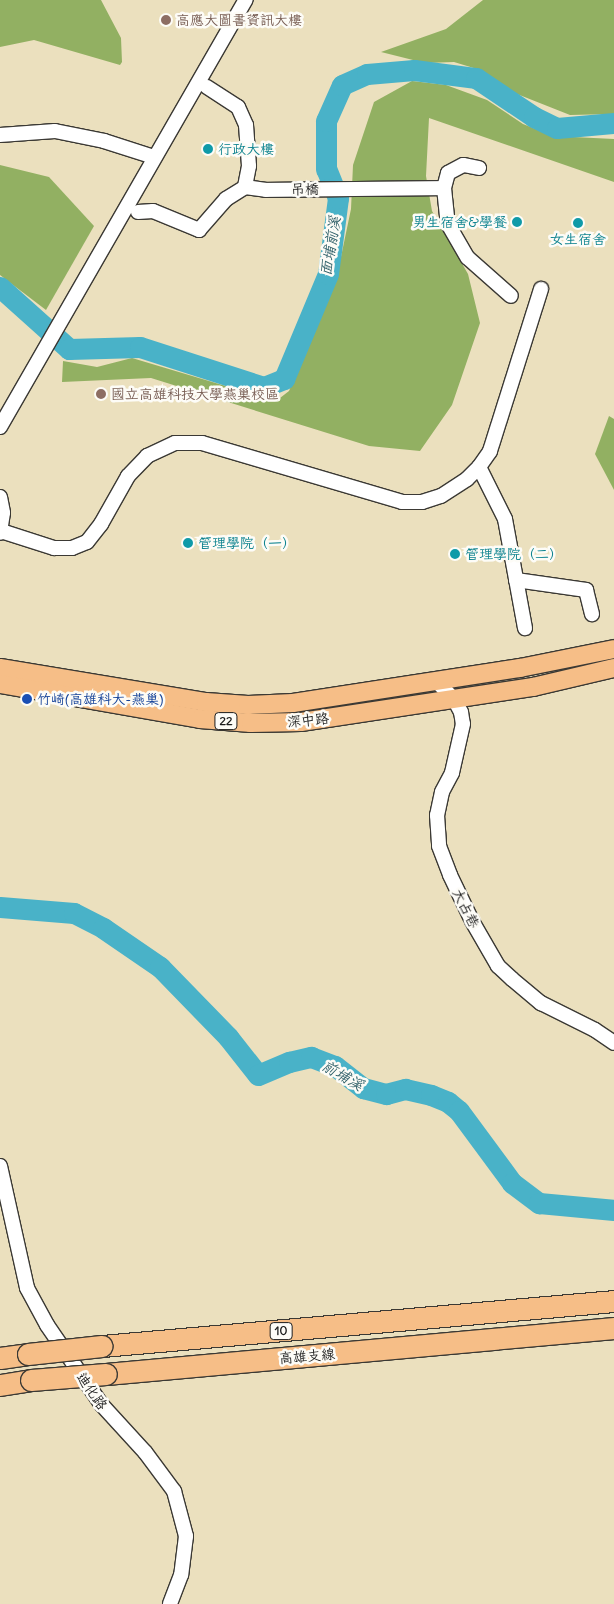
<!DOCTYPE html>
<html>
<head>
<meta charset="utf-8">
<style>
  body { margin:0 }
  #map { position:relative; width:614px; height:1604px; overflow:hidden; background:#ebe0be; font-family:Delius,"LXGW WenKai TC",sans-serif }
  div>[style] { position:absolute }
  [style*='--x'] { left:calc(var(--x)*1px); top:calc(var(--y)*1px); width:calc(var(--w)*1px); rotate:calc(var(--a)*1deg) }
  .forest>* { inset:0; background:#92b062 }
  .river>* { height:21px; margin:-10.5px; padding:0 10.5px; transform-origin:10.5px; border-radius:10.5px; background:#49b2c8 }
  .roads { filter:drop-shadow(1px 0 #3b3934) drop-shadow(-1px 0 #3b3934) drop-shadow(0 1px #3b3934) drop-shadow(0 -1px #3b3934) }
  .minor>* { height:14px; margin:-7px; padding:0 7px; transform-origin:7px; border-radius:7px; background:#fff }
  .major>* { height:18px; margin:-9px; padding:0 9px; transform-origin:9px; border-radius:9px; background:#f6be87 }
  .highway>* { height:21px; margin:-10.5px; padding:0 10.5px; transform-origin:10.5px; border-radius:10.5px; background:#f6be87 }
  .bridges { filter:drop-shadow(1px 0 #3b3934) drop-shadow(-1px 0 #3b3934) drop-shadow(0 1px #3b3934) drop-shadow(0 -1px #3b3934) }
  .highway-bridge>* { height:21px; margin:-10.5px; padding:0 10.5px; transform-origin:10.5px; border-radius:10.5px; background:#f6be87 }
  .dots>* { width:14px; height:14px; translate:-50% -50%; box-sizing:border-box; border:2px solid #fdfcf7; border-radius:50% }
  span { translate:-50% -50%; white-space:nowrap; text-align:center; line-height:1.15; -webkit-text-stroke:5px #fdfcf7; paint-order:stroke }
  .shield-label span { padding:1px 4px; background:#fdfcf7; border:1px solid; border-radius:4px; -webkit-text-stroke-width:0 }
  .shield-label { font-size:12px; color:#1c1c1c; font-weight:700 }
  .education-label { font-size:14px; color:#785e54 }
  .left { translate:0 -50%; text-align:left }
  .culture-label { font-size:14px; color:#0d838f }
  .right { translate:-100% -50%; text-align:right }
  .street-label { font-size:14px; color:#1c1c1c }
  .transit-label { font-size:14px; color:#164399 }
  .water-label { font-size:15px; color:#306069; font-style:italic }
</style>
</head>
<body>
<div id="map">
  <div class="forest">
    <i style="clip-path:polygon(0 0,101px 0,121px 38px,122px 62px,120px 65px,34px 40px,0 47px)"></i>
    <i style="clip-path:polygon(483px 0,614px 0,614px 114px,570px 115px,517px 94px,477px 69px,454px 62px,425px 63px,381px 52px,446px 29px)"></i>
    <i style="clip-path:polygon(412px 81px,446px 85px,487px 100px,523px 124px,553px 136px,614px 139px,614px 182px,429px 118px,426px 176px,432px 211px,468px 274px,480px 323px,452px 405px,420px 451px,369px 446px,151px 378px,62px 382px,63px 361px,97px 367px,132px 358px,229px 387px,280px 398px,289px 391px,337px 276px,351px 209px,353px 165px,374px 102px)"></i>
    <i style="clip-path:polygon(0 165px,49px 177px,94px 226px,46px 310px,0 275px)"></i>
    <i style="clip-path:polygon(609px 416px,614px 419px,614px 490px,595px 454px)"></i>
  </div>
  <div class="river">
    <i style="--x:0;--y:287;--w:93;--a:41.9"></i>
    <i style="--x:69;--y:349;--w:71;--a:-1.6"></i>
    <i style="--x:140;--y:347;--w:130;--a:17.9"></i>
    <i style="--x:264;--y:387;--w:22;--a:-22"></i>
    <i style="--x:284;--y:379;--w:114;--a:-67.3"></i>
    <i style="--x:328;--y:274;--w:77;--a:-82.5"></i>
    <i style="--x:338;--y:198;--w:31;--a:-112"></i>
    <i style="--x:326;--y:169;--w:48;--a:-90"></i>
    <i style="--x:326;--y:121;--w:39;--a:-66"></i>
    <i style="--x:342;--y:85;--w:27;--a:-24"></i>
    <i style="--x:367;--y:74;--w:47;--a:-4.9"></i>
    <i style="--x:414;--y:70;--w:63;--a:7.4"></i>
    <i style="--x:476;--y:78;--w:70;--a:33.9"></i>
    <i style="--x:534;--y:117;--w:25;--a:26"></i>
    <i style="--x:557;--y:128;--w:57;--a:-5"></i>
    <i style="--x:0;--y:907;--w:74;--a:4.6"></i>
    <i style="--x:74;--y:913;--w:33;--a:27"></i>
    <i style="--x:103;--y:928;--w:69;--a:34.4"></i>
    <i style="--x:160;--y:967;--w:98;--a:45.8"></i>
    <i style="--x:228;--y:1037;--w:48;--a:51.7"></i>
    <i style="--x:258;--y:1075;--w:34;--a:-23"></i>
    <i style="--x:289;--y:1062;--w:23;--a:-13"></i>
    <i style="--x:311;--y:1057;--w:26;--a:21"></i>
    <i style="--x:335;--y:1066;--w:36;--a:38"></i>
    <i style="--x:363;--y:1088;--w:24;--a:15"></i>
    <i style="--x:386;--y:1094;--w:20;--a:-15"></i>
    <i style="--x:405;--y:1089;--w:27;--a:13"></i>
    <i style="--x:431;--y:1095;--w:18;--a:22"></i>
    <i style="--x:448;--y:1102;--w:14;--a:39"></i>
    <i style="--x:459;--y:1111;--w:89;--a:53.6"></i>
    <i style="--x:512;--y:1183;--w:34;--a:37"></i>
    <i style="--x:539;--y:1203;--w:75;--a:5.3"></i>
  </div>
  <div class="roads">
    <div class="minor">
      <i style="--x:207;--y:87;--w:37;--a:33"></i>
      <i style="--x:238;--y:107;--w:20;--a:66"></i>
      <i style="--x:246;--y:125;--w:41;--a:85.8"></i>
      <i style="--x:249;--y:166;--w:21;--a:101"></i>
      <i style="--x:0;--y:135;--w:55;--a:-4.2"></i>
      <i style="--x:55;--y:131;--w:50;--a:11.5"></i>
      <i style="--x:104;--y:141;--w:52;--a:17.7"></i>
      <i style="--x:479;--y:168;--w:16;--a:-169"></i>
      <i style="--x:463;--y:165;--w:17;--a:152"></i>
      <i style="--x:448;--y:173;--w:16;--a:105"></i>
      <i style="--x:444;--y:188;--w:36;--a:84"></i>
      <i style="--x:448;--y:224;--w:39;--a:60"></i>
      <i style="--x:468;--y:258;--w:57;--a:41.5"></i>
      <i style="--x:138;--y:212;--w:15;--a:-4"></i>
      <i style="--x:153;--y:211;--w:50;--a:22.4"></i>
      <i style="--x:199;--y:230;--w:41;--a:-48.9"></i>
      <i style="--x:226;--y:199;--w:22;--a:-32"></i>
      <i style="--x:245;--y:187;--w:21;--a:8"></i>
      <i style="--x:266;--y:190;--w:178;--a:-0.6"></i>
      <i style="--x:0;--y:427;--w:493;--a:-60.1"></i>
      <i style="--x:479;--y:467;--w:58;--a:63.4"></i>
      <i style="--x:505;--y:519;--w:111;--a:79.6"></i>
      <i style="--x:0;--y:497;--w:16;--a:79"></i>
      <i style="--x:3;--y:513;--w:20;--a:99"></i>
      <i style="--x:1;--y:531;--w:56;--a:17.8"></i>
      <i style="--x:54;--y:548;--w:18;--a:0"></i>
      <i style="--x:72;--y:548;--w:16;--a:-22"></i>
      <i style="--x:87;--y:542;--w:23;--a:-52"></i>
      <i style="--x:101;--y:524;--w:55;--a:-60.6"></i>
      <i style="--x:128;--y:476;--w:28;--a:-46"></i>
      <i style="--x:147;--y:456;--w:31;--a:-25"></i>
      <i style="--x:175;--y:443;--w:27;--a:0"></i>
      <i style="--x:202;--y:443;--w:209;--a:16.4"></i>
      <i style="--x:402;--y:502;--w:20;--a:0"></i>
      <i style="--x:422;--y:502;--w:20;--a:-18"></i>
      <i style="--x:441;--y:496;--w:31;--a:-33"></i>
      <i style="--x:467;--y:479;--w:17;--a:-45"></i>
      <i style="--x:479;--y:467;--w:19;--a:-55"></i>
      <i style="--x:490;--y:451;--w:170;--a:-72.5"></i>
      <i style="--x:516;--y:580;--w:71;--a:8.1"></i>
      <i style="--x:586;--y:590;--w:25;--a:76"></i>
      <i style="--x:437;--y:682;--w:24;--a:45"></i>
      <i style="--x:454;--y:699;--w:15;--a:62"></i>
      <i style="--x:461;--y:712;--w:12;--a:81"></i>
      <i style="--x:463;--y:724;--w:50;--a:102.7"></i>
      <i style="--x:452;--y:773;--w:21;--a:118"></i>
      <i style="--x:442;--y:792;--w:24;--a:102"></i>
      <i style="--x:437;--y:815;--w:31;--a:86"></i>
      <i style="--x:439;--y:846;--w:31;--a:69"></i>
      <i style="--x:450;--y:875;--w:51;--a:64.4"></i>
      <i style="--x:472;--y:921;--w:52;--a:60"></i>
      <i style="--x:498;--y:966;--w:19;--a:43"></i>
      <i style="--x:512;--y:979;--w:38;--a:40"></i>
      <i style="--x:541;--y:1003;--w:60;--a:26.6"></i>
      <i style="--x:595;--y:1030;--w:23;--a:34"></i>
      <i style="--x:0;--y:1166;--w:125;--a:77.5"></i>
      <i style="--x:27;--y:1288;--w:42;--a:61.6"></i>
      <i style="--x:47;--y:1325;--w:96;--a:55.6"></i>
      <i style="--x:101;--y:1404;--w:65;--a:47.5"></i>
      <i style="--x:145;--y:1452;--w:49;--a:53.4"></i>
      <i style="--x:174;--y:1491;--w:47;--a:75.1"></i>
      <i style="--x:186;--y:1536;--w:39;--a:97"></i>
      <i style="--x:181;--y:1575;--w:31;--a:111"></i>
    </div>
    <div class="major">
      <i style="--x:0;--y:668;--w:209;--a:9.4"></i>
      <i style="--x:206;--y:702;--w:42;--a:4.1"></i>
      <i style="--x:248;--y:705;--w:45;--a:-2.5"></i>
      <i style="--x:293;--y:703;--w:230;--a:-8.8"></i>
      <i style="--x:520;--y:668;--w:96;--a:-11.4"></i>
      <i style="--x:0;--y:684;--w:203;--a:9.9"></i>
      <i style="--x:200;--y:719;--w:51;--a:4.5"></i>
      <i style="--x:251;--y:723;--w:50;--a:-1.1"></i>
      <i style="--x:301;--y:722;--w:235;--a:-8.6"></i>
      <i style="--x:533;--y:687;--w:83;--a:-13.2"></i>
    </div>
    <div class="highway">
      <i style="--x:102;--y:1346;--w:514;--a:-5.02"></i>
      <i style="--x:0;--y:1358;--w:28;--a:-8"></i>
      <i style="--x:106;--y:1374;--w:510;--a:-5.17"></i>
      <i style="--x:0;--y:1385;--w:31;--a:-9"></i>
    </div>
  </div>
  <div class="bridges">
    <div class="highway-bridge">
      <i style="--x:28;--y:1354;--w:74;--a:-6.2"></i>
      <i style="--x:31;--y:1380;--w:75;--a:-4.6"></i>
    </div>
  </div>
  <div class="dots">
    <i style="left:166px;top:20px;background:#8d6e63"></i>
    <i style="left:208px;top:149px;background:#0f9aa8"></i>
    <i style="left:517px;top:222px;background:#0f9aa8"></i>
    <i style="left:578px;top:223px;background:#0f9aa8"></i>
    <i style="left:101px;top:394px;background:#8d6e63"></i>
    <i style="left:188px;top:543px;background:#0f9aa8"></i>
    <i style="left:455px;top:554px;background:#0f9aa8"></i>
    <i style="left:27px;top:699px;background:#1a4fb4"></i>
  </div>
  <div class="shield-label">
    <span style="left:226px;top:721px">22</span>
    <span style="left:281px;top:1331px">10</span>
  </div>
  <div class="education-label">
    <span class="left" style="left:176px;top:20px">高應大圖書資訊大樓</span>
    <span class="left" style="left:111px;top:394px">國立高雄科技大學燕巢校區</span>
  </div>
  <div class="culture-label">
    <span class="left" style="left:218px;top:149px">行政大樓</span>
    <span class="right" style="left:507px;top:222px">男生宿舍&amp;學餐</span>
    <span style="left:578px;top:239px">女生宿舍</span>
    <span class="left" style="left:198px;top:543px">管理學院（一）</span>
    <span class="left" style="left:465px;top:554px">管理學院（二）</span>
  </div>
  <div class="street-label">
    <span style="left:305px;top:189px;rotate:-1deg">吊橋</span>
    <span style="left:308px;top:720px;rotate:-6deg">深中路</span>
    <span style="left:466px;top:908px;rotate:63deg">大占巷</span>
    <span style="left:307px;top:1356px;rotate:-5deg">高雄支線</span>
    <span style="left:92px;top:1391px;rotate:55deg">迪化路</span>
  </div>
  <div class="transit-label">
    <span class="left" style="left:37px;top:699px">竹崎(高雄科大-燕巢)</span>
  </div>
  <div class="water-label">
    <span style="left:330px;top:246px;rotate:-81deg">面埔前溪</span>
    <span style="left:343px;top:1075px;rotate:30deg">前埔溪</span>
  </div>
</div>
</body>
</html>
